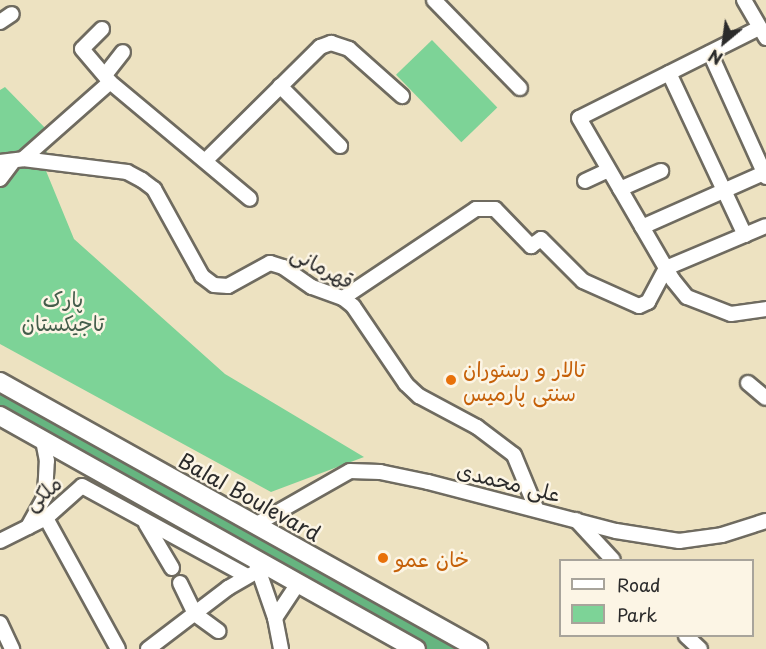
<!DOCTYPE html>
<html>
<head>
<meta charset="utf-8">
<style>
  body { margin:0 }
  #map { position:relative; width:766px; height:649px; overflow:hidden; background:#ede2c1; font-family:"Playpen Sans","Playpen Sans Arabic",sans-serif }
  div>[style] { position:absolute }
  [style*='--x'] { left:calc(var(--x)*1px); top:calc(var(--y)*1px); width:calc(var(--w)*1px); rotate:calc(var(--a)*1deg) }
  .green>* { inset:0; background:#7dd397; transform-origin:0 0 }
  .forest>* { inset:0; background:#66b580 }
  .roads { filter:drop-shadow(2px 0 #6f6b60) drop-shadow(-2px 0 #6f6b60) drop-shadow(0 2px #6f6b60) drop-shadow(0 -2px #6f6b60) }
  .minor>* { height:14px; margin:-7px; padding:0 7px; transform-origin:7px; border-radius:7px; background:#fff }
  .major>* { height:18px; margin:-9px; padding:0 9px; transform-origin:9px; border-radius:9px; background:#fff }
  .dots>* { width:16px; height:16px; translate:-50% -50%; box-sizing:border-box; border:3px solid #fcf5e5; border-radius:50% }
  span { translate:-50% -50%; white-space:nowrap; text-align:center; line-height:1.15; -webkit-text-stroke:5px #fcf5e5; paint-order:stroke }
  .street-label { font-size:21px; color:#2b2b2b }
  .park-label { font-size:21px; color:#445d4b }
  .food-label { font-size:21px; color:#c56008 }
  .left { translate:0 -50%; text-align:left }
  .legend { position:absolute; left:559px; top:559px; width:195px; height:78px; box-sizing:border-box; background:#fcf5e5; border:2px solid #a8a49b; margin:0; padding:8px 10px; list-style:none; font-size:18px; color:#2b2b2b }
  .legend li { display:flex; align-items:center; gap:12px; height:30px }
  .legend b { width:30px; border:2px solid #a8a49b }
  .north { position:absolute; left:694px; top:12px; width:60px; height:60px; -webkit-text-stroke:4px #fcf5e5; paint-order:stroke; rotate:209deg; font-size:16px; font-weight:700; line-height:24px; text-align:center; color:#2b2b2b }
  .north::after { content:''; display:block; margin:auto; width:21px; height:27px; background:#2b2b2b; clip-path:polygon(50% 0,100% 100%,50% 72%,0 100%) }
</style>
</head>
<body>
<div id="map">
  <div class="green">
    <i style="left:432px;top:40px;width:94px;height:50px;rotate:46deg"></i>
    <i style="clip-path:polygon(5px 87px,50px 133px,44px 166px,74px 239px,225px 374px,364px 457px,271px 492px,0 344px,0 90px)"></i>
  </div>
  <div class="forest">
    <i style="clip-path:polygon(0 389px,466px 649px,427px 649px,0 409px)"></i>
  </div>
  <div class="roads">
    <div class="minor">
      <i style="--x:434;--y:0;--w:123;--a:45.7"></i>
      <i style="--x:744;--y:0;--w:44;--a:59.9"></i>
      <i style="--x:0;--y:22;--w:14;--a:-34"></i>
      <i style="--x:759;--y:28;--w:201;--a:153.4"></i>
      <i style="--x:579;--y:118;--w:187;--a:59.9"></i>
      <i style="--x:673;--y:280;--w:22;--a:51"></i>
      <i style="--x:687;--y:297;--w:47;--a:21.1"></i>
      <i style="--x:731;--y:314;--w:35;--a:-8"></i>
      <i style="--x:102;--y:29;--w:28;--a:135"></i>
      <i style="--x:82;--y:49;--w:43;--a:49.7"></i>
      <i style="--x:110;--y:82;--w:182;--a:39.9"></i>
      <i style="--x:710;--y:53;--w:136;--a:65.7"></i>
      <i style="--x:669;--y:73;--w:179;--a:64.9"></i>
      <i style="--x:105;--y:75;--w:29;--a:-52"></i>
      <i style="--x:280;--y:86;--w:85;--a:45"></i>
      <i style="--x:23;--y:159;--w:105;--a:7.1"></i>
      <i style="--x:127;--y:172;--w:17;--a:28"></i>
      <i style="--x:142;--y:180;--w:15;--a:37"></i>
      <i style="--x:154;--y:189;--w:99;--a:61.1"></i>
      <i style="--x:202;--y:276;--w:15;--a:37"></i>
      <i style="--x:214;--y:285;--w:14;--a:4"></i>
      <i style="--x:228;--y:286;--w:48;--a:-28.7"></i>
      <i style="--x:270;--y:263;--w:14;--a:17"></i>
      <i style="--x:283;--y:267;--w:35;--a:35"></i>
      <i style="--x:312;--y:287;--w:33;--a:20"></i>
      <i style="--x:343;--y:298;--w:13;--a:39"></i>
      <i style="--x:353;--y:306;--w:94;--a:55.8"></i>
      <i style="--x:406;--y:384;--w:18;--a:43"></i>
      <i style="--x:419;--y:396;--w:66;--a:28.1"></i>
      <i style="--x:477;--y:427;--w:46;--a:37.1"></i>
      <i style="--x:514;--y:455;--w:57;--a:67.5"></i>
      <i style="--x:206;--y:160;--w:161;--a:-44.7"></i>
      <i style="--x:320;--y:47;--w:12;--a:-20"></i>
      <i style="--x:331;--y:43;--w:19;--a:18"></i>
      <i style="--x:349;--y:49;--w:71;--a:41.6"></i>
      <i style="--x:0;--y:162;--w:23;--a:-7"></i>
      <i style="--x:23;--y:159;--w:116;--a:-41.5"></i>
      <i style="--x:0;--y:179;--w:20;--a:-53"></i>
      <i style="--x:585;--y:181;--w:26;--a:-25"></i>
      <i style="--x:620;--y:189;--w:45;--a:-23.7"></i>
      <i style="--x:642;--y:227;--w:136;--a:-23.9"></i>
      <i style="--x:343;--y:298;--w:160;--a:-33.8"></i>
      <i style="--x:476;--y:209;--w:19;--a:0"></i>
      <i style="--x:495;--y:209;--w:52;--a:45.8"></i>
      <i style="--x:531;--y:246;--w:12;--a:-35"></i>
      <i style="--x:541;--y:239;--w:59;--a:45"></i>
      <i style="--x:583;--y:281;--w:61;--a:24.1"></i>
      <i style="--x:639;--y:306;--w:10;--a:-24"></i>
      <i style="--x:648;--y:302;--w:38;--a:-62"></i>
      <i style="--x:666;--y:268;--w:108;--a:-22.8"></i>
      <i style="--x:748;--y:383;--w:23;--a:40"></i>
      <i style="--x:46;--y:518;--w:149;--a:61.2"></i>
      <i style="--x:576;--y:520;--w:54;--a:47.2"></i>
      <i style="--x:146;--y:524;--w:51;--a:59.4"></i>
      <i style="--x:255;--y:525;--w:109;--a:-29.6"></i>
      <i style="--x:350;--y:471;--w:30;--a:2"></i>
      <i style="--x:380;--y:472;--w:49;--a:11.8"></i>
      <i style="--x:428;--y:482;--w:194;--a:14.6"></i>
      <i style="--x:616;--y:531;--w:64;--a:9"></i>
      <i style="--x:679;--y:541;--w:43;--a:-7.9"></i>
      <i style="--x:722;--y:535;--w:46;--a:-17.7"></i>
      <i style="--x:28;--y:527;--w:35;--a:-61"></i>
      <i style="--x:45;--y:496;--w:35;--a:-87"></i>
      <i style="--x:47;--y:461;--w:20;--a:-101"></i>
      <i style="--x:0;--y:541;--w:51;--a:-26.6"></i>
      <i style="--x:46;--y:518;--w:48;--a:-41.6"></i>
      <i style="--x:82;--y:486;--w:188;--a:28.6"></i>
      <i style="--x:256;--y:563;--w:58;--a:70.9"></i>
      <i style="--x:275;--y:618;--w:32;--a:79"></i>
      <i style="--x:180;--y:583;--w:34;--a:64"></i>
      <i style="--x:195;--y:614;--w:29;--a:36"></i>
      <i style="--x:275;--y:618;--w:43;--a:-56.3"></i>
      <i style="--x:0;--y:623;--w:29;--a:65"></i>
      <i style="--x:686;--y:636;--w:19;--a:43"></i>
      <i style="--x:148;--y:649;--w:101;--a:-37.3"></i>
      <i style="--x:228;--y:588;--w:34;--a:-30"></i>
    </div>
    <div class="major">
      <i style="--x:0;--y:382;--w:548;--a:29.19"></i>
      <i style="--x:0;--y:416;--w:477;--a:29.3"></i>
    </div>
  </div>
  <div class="dots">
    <i style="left:451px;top:380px;background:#e8710a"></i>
    <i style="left:383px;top:558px;background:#e8710a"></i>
  </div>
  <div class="street-label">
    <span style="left:323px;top:266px;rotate:28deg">قهرمانی</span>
    <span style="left:509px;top:481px;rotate:14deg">علی محمدی</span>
    <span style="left:42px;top:492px;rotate:-39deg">ملکی</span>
    <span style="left:250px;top:496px;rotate:29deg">Balal Boulevard</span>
  </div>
  <div class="park-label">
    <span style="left:63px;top:310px">پارک<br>تاجیکستان</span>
  </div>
  <div class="food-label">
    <span class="left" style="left:463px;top:380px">تالار و رستوران<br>سنتی پارمیس</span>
    <span class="left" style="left:395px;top:558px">خان عمو</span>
  </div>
  <ul class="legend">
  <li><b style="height:8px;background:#fff"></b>Road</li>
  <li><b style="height:16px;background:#7dd397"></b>Park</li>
  </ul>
  <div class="north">N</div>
</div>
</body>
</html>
